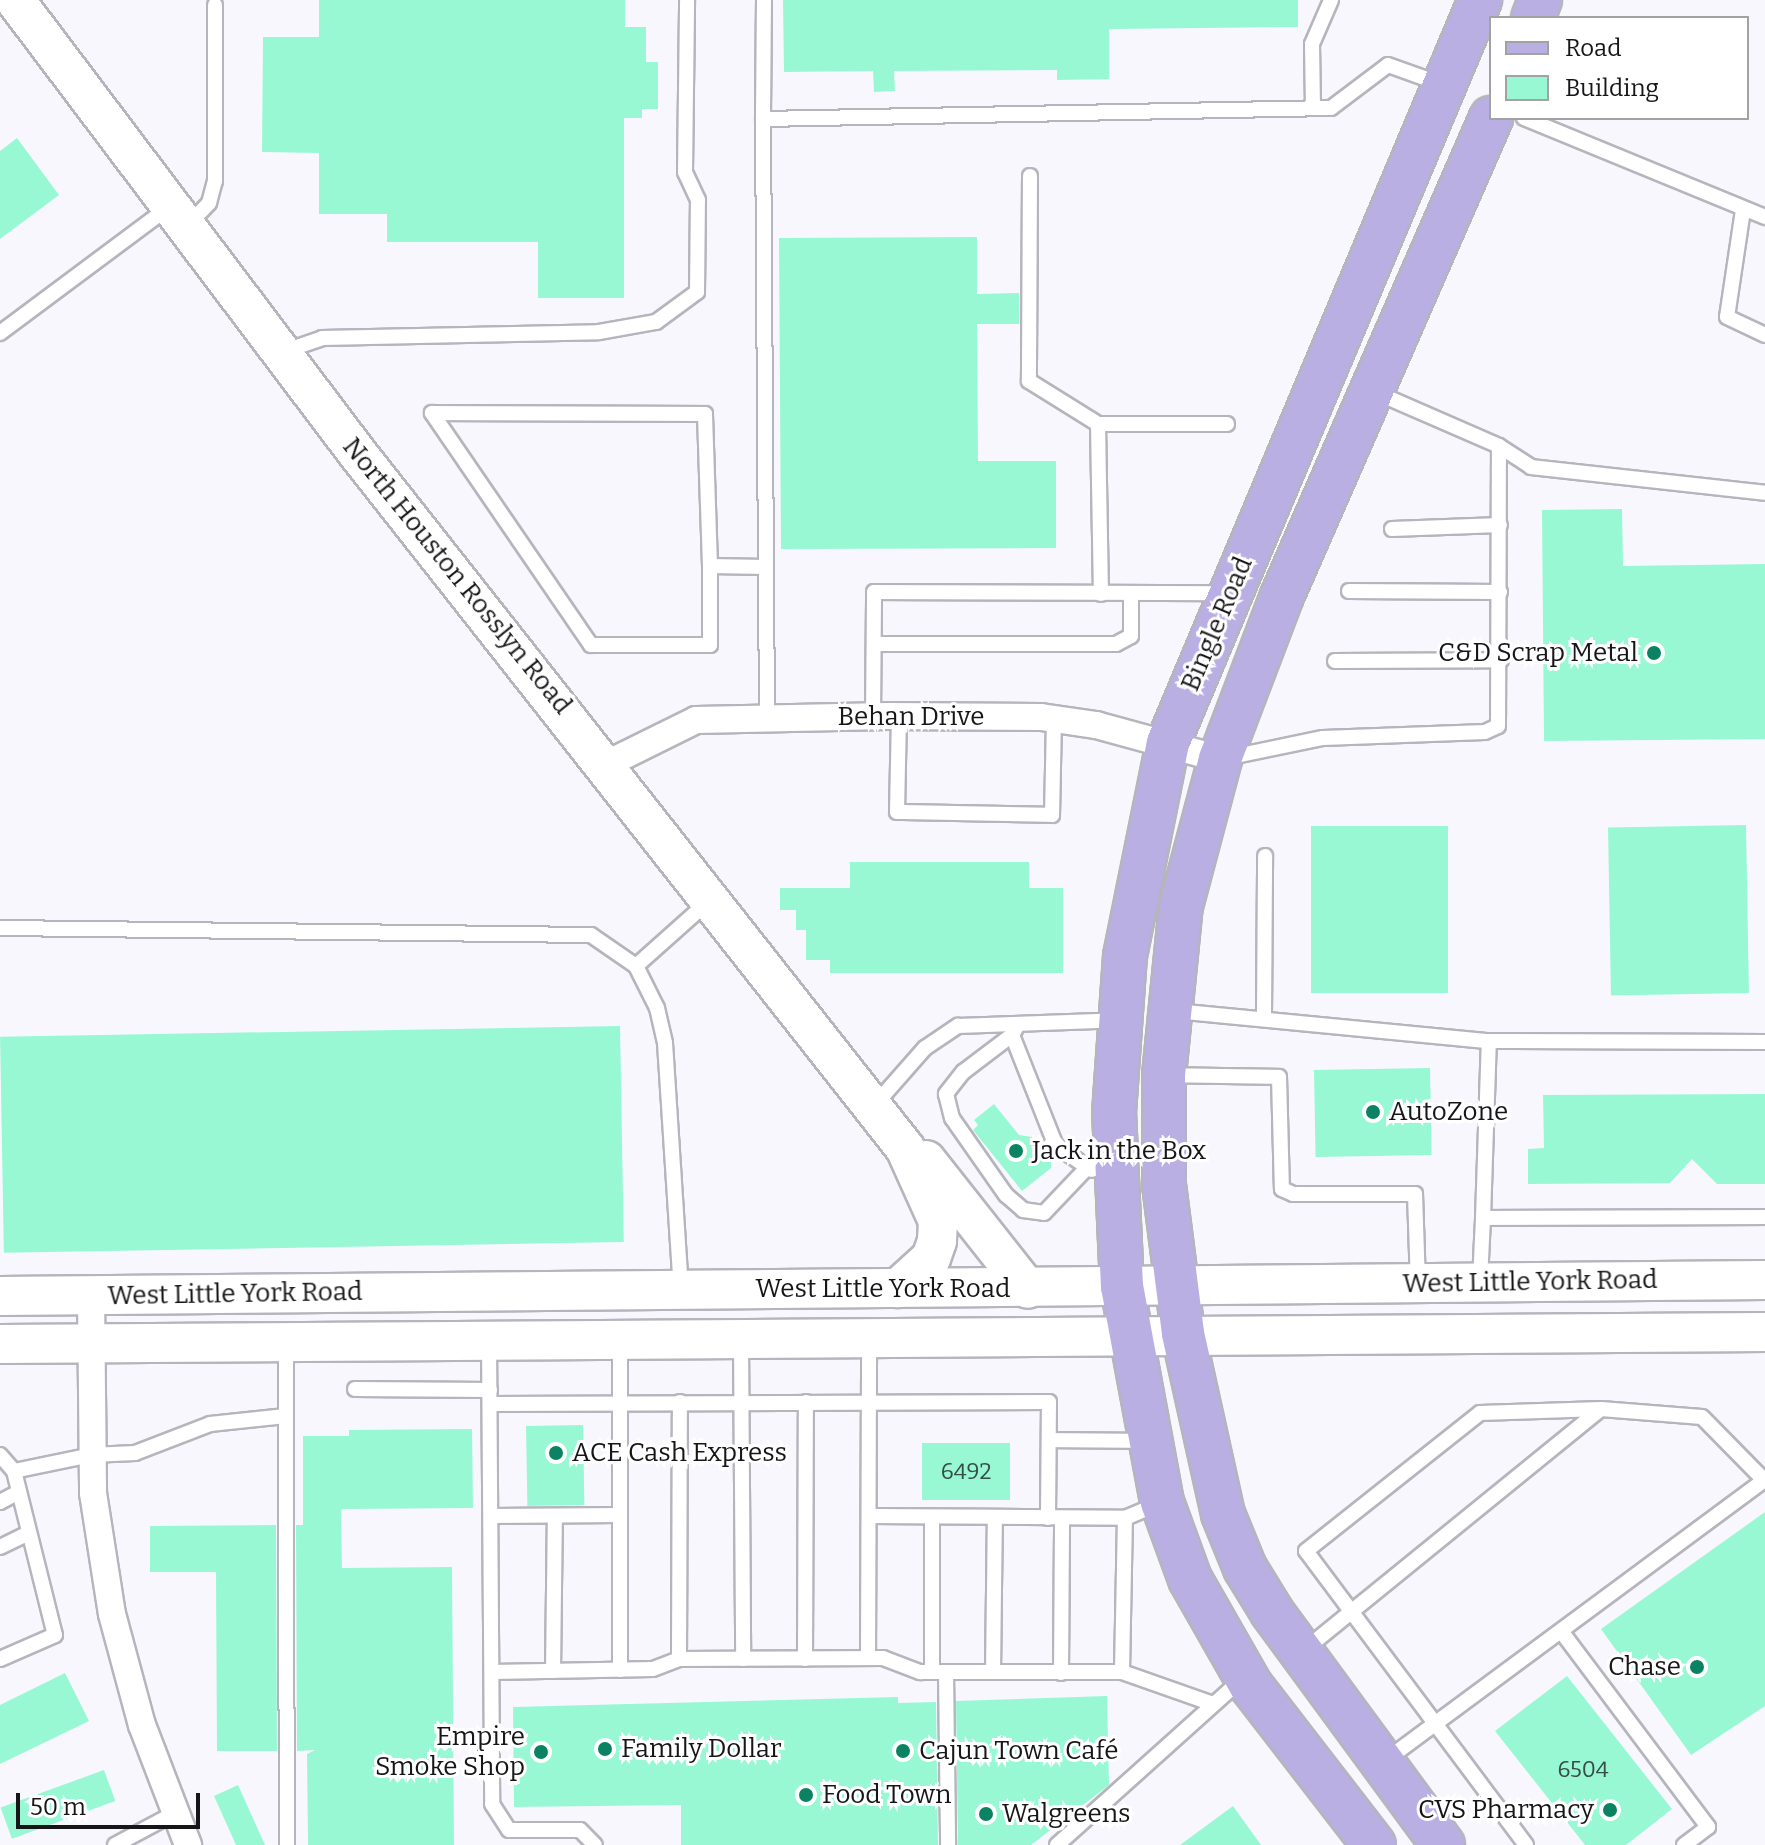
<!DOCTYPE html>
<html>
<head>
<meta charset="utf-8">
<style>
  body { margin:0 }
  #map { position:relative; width:1765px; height:1845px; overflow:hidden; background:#f8f7fe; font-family:Bitter,serif }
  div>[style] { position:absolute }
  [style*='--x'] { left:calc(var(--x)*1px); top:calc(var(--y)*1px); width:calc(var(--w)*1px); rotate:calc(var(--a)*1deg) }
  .building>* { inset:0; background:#98f8d4; transform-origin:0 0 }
  .roads { filter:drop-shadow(2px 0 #b5b5bd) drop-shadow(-2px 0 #b5b5bd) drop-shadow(0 2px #b5b5bd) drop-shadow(0 -2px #b5b5bd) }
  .lane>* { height:14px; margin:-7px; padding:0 7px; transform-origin:7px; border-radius:7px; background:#fff }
  .street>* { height:26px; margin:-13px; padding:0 13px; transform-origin:13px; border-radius:13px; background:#fff }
  .secondary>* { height:38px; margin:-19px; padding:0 19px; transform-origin:19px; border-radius:19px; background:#fff }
  .primary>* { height:42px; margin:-21px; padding:0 21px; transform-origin:21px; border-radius:21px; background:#b9afe3 }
  .dots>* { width:22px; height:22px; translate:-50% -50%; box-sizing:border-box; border:4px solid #fff; border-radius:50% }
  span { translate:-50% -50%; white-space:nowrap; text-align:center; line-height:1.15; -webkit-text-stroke:6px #fff; paint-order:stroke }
  .number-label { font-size:22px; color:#364e48 }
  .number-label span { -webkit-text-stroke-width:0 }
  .street-label { font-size:26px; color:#161619 }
  .poi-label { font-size:26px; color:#161619 }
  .right { translate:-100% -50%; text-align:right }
  .left { translate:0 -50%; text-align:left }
  .legend { position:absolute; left:1489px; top:16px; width:260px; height:104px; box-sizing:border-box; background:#fff; border:2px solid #a2a2a3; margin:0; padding:10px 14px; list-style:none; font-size:24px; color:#161619 }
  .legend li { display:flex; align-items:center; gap:16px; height:40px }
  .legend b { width:40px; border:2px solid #a2a2a3 }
  .scale { position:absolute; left:16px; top:1793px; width:184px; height:36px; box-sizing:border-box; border:4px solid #161619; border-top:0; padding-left:10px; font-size:24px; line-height:28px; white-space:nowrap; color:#161619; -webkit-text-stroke:6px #fff; paint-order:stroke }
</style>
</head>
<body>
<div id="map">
  <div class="building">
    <i style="clip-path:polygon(319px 0,625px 0,625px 27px,646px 27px,646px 62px,658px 62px,658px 109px,642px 109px,642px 118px,624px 118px,624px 298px,538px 298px,538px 242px,387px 242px,387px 214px,319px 214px,319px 153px,262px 152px,263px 37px,319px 37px)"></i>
    <i style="clip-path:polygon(783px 0,1298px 0,1298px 27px,1109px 29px,1109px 79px,1057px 80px,1057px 70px,894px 71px,895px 91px,874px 92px,873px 71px,784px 72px)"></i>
    <i style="clip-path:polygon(17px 138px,59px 195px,0 239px,0 151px)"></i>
    <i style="clip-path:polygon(977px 237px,977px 294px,1019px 293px,1019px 324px,977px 324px,978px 461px,1056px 461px,1056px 548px,781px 549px,779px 238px)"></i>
    <i style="clip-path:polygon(1622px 509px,1623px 566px,1765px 564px,1765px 739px,1544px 741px,1542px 510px)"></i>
    <i style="left:1746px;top:825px;width:168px;height:138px;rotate:89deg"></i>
    <i style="left:1448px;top:826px;width:167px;height:137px;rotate:90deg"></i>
    <i style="clip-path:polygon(850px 862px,1029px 862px,1029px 888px,1063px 888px,1063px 973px,830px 973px,830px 960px,806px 960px,806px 930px,796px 930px,796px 910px,780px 910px,780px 888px,850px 888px)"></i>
    <i style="left:620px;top:1026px;width:216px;height:620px;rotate:89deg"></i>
    <i style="left:1430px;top:1068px;width:87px;height:116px;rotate:89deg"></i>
    <i style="clip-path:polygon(1765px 1094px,1765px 1184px,1717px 1184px,1692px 1159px,1670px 1183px,1528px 1184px,1528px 1149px,1544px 1148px,1543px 1095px)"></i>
    <i style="clip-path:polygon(994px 1104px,1019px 1135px,1032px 1137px,1051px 1162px,1051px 1168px,1022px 1191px,973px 1130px,978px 1125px,974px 1120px)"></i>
    <i style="left:583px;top:1425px;width:80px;height:57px;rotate:89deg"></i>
    <i style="clip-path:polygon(472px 1429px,473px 1508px,341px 1509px,342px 1568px,452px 1567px,454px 1845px,308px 1845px,307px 1754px,315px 1750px,297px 1751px,296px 1525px,303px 1525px,303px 1436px,349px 1436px,349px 1430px)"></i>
    <i style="left:1010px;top:1443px;width:57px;height:88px;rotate:90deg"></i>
    <i style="clip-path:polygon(1765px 1512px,1765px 1706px,1691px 1755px,1601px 1629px)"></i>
    <i style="clip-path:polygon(276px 1525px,277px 1751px,217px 1751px,216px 1572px,150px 1572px,150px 1526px)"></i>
    <i style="clip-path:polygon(65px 1673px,89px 1721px,0 1764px,0 1705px)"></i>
    <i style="clip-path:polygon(1567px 1676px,1672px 1809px,1626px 1845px,1585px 1845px,1495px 1731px)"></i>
    <i style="clip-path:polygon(1107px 1696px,1109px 1785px,1031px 1845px,958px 1845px,956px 1701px)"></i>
    <i style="clip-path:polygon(898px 1697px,898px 1703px,936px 1702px,938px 1845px,681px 1845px,681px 1805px,514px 1807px,513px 1707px)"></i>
    <i style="left:104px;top:1770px;width:33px;height:110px;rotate:70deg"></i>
    <i style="clip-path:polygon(238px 1785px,265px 1845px,236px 1845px,214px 1796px)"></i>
    <i style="clip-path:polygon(1233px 1806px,1261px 1845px,1180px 1845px)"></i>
  </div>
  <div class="roads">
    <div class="lane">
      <i style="--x:764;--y:0;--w:119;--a:90.5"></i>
      <i style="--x:763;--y:119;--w:568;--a:-1.11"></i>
      <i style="--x:1331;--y:108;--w:71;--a:-37"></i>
      <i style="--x:1388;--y:65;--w:56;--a:19.7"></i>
      <i style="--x:1313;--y:108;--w:64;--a:-90.9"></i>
      <i style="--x:1312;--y:44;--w:48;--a:-66.6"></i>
      <i style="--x:1524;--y:118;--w:261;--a:22.3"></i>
      <i style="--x:763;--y:119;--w:600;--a:89.62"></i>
      <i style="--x:1030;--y:176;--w:205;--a:90.3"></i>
      <i style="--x:1029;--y:381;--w:81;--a:31.9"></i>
      <i style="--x:1098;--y:424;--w:170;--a:89"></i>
      <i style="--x:1743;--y:210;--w:108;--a:98.5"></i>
      <i style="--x:1727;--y:317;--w:42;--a:25.3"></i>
      <i style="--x:187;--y:226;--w:32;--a:-46"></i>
      <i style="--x:209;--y:203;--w:23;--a:-75"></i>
      <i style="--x:215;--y:181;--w:176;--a:-90"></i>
      <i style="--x:0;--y:333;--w:209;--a:-36.7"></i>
      <i style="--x:285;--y:351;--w:39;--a:-19"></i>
      <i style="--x:322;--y:338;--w:277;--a:-1.2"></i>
      <i style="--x:599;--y:332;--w:58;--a:-10"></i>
      <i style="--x:656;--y:322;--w:51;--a:-36.2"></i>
      <i style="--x:697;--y:292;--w:92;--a:-89.4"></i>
      <i style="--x:698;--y:200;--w:31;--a:-115"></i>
      <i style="--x:685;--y:172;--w:172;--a:-89.3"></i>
      <i style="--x:1375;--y:392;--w:135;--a:23.5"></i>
      <i style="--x:1499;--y:446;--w:38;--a:33"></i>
      <i style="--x:1531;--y:467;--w:235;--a:6.3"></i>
      <i style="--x:1098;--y:424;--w:129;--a:0"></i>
      <i style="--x:1392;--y:529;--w:108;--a:-2.1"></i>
      <i style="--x:710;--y:566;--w:152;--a:-91.9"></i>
      <i style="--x:705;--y:414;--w:273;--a:-179.8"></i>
      <i style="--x:432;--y:413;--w:281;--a:55.6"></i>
      <i style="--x:591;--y:645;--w:119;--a:0"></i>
      <i style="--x:710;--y:645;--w:79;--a:-90"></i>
      <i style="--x:710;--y:566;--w:56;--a:1"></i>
      <i style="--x:1349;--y:591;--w:151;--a:0.4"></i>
      <i style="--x:874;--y:644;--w:242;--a:0"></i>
      <i style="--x:1116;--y:644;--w:17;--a:-28"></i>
      <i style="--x:1131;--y:636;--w:42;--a:-90"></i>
      <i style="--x:1335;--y:661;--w:166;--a:-0.3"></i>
      <i style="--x:873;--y:716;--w:124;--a:-89.5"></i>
      <i style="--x:874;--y:592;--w:352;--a:0.2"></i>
      <i style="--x:899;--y:716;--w:96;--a:91.2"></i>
      <i style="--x:897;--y:812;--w:155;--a:1.1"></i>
      <i style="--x:1052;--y:815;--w:96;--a:-88.8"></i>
      <i style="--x:1226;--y:758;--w:99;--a:-11.7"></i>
      <i style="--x:1323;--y:738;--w:162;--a:-2.1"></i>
      <i style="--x:1485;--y:732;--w:14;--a:-25"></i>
      <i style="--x:1498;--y:726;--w:280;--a:-89.8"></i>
      <i style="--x:0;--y:928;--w:591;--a:0.68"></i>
      <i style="--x:591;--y:935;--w:55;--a:34.6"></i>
      <i style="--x:636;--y:966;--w:98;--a:-41.7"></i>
      <i style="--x:636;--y:966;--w:47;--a:63.4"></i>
      <i style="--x:657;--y:1008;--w:36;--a:77"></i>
      <i style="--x:665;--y:1043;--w:248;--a:86.3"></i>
      <i style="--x:1175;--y:1011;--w:315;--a:5.5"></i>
      <i style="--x:1489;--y:1041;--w:276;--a:0.2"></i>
      <i style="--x:1264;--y:1015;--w:159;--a:-89.6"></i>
      <i style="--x:1016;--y:1028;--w:8;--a:120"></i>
      <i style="--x:1012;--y:1035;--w:119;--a:68.4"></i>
      <i style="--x:1056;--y:1146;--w:43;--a:33.7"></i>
      <i style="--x:1012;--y:1035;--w:61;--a:142.9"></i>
      <i style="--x:963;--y:1072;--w:28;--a:128"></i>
      <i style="--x:946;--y:1094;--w:25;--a:76"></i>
      <i style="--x:952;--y:1118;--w:94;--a:55"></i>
      <i style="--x:1006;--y:1195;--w:23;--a:41"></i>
      <i style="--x:1023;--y:1210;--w:21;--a:8"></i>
      <i style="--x:1044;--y:1213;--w:59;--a:-46.4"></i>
      <i style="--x:1166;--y:1075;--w:113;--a:1"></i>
      <i style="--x:1279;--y:1077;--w:112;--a:88.5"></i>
      <i style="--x:1282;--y:1189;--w:12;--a:24"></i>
      <i style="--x:1293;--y:1194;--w:122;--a:0"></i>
      <i style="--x:1415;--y:1194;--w:89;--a:88.1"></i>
      <i style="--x:873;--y:1107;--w:79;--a:-48.6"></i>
      <i style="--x:925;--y:1048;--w:40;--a:-34"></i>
      <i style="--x:958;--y:1026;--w:160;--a:-2.1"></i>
      <i style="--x:1483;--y:1218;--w:177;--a:-88.1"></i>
      <i style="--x:1480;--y:1280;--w:62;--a:-87.2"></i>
      <i style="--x:1483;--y:1218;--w:282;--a:-0.2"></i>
      <i style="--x:489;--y:1341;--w:463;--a:89.6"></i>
      <i style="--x:492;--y:1804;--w:31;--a:57"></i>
      <i style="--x:509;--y:1830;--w:71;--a:0"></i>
      <i style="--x:580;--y:1830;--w:21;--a:45"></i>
      <i style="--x:741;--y:1342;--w:317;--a:89.6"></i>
      <i style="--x:355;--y:1389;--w:135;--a:0.4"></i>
      <i style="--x:490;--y:1404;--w:559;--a:-0.2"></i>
      <i style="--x:1049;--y:1402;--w:116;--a:90.5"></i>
      <i style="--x:286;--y:1416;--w:429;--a:89.9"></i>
      <i style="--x:1049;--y:1440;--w:100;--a:0.6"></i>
      <i style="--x:0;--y:1455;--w:21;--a:49"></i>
      <i style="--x:14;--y:1471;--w:169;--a:76"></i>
      <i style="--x:55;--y:1635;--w:60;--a:156.4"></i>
      <i style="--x:14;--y:1471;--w:79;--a:-11.7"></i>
      <i style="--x:91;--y:1455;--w:44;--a:-2.6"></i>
      <i style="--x:135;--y:1453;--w:80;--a:-21.1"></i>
      <i style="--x:210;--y:1424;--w:76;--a:-6"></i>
      <i style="--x:286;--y:1416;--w:74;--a:-90"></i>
      <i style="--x:0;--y:1502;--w:21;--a:-28"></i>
      <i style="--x:491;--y:1516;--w:129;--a:-0.4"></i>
      <i style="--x:870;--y:1516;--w:255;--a:0.4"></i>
      <i style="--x:1125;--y:1518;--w:36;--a:-23"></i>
      <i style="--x:932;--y:1517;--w:155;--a:90"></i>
      <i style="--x:0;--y:1547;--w:30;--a:-26"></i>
      <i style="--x:1561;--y:1631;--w:245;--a:53.1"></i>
      <i style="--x:1708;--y:1827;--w:30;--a:143"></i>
      <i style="--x:1303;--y:1651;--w:382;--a:-39.1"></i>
      <i style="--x:868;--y:1658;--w:320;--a:-89.8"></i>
      <i style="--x:679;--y:1659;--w:257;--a:-89.8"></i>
      <i style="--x:805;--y:1659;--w:257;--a:-89.8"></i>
      <i style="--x:620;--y:1670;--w:327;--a:-90"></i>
      <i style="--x:553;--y:1671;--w:155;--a:-89.3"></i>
      <i style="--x:492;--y:1672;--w:161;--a:-1.1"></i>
      <i style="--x:653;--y:1669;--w:28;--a:-21"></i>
      <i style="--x:679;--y:1659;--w:204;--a:-0.3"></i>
      <i style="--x:883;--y:1658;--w:40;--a:21"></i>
      <i style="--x:920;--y:1672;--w:202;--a:0"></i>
      <i style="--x:1122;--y:1672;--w:93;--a:19.4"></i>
      <i style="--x:946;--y:1672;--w:173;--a:89.3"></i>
      <i style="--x:993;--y:1672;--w:155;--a:-89.3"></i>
      <i style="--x:1122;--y:1672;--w:154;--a:-88.9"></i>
      <i style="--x:1061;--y:1673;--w:155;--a:-89.6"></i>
      <i style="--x:1386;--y:1760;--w:471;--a:-36.5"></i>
      <i style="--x:115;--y:1845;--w:66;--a:-28.1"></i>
      <i style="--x:1057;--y:1845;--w:251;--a:-41.9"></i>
      <i style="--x:1526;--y:1845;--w:367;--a:-126.8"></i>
      <i style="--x:1306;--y:1551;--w:222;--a:-38.4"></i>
      <i style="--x:1480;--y:1413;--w:121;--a:-1.9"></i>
      <i style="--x:1601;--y:1409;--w:101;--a:4.5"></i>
      <i style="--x:1702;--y:1417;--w:88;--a:45.5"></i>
    </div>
    <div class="street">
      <i style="--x:607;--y:764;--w:99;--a:-26.3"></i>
      <i style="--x:696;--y:720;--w:192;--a:-1.2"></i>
      <i style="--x:888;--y:716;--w:153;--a:0.4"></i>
      <i style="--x:1041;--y:717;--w:56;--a:8.3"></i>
      <i style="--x:1096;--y:725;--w:129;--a:15.3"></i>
      <i style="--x:91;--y:1296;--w:197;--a:89.4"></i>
      <i style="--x:93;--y:1493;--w:122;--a:81.1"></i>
      <i style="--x:112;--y:1614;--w:115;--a:74.9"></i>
      <i style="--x:142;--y:1725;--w:129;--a:69"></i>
    </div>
    <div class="secondary">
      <i style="--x:15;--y:0;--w:569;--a:52.93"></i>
      <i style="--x:358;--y:454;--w:884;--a:51.76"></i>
      <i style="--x:905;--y:1148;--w:80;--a:65.7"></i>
      <i style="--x:938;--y:1221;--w:20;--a:93"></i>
      <i style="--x:937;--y:1241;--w:18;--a:109"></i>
      <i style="--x:931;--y:1258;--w:45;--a:137.7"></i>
      <i style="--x:926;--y:1160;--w:164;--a:51.7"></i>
      <i style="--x:0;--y:1296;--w:1765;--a:-0.52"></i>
      <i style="--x:0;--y:1344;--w:1765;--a:-0.39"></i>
    </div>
    <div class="primary">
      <i style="--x:1533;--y:18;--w:19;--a:-69"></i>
      <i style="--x:1374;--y:1845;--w:201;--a:-127.7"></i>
      <i style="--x:1251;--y:1686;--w:123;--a:-119.7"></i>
      <i style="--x:1190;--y:1579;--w:82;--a:-110"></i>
      <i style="--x:1162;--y:1502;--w:219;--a:-100.5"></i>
      <i style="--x:1122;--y:1287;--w:174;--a:-92.6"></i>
      <i style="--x:1114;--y:1113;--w:157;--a:-86"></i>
      <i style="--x:1125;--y:956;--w:217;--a:-78.6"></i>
      <i style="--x:1168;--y:743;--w:806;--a:-67.22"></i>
      <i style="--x:1443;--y:1845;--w:289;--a:-126.3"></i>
      <i style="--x:1272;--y:1612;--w:52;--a:-121.5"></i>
      <i style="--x:1245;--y:1568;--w:58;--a:-112.2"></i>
      <i style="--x:1223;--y:1514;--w:185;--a:-102.5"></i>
      <i style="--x:1183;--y:1333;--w:149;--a:-97.3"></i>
      <i style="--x:1164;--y:1185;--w:110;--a:-90"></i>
      <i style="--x:1164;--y:1075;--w:170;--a:-84.3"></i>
      <i style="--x:1181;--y:906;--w:152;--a:-75.1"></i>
      <i style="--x:1220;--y:759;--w:174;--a:-69.2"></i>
      <i style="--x:1282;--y:596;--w:522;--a:-66.38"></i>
    </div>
  </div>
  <div class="dots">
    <i style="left:1654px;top:653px;background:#0b8363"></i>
    <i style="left:1373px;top:1112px;background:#0b8363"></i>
    <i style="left:1016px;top:1151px;background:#0b8363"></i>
    <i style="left:556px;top:1453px;background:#0b8363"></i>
    <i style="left:1697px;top:1667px;background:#0b8363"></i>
    <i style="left:605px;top:1749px;background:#0b8363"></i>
    <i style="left:903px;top:1751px;background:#0b8363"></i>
    <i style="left:541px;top:1752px;background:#0b8363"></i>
    <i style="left:806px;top:1795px;background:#0b8363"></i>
    <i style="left:1610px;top:1810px;background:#0b8363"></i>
    <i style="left:986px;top:1814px;background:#0b8363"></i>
  </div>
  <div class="number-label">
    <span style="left:966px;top:1472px">6492</span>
    <span style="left:1583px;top:1770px">6504</span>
  </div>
  <div class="street-label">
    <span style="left:457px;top:576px;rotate:51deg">North Houston Rosslyn Road</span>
    <span style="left:1217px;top:624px;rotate:-67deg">Bingle Road</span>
    <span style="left:911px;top:717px">Behan Drive</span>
    <span style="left:1530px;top:1282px;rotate:-1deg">West Little York Road</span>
    <span style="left:883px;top:1289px">West Little York Road</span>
    <span style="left:235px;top:1294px;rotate:-1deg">West Little York Road</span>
  </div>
  <div class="poi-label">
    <span class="right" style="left:1638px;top:653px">C&amp;D Scrap Metal</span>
    <span class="left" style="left:1389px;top:1112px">AutoZone</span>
    <span class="left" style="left:1032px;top:1151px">Jack in the Box</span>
    <span class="left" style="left:572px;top:1453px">ACE Cash Express</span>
    <span class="right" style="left:1681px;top:1667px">Chase</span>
    <span class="right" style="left:525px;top:1752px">Empire<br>Smoke Shop</span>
    <span class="left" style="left:621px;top:1749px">Family Dollar</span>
    <span class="left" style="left:919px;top:1751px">Cajun Town Café</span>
    <span class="left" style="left:822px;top:1795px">Food Town</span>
    <span class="right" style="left:1594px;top:1810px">CVS Pharmacy</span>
    <span class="left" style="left:1002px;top:1814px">Walgreens</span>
  </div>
  <ul class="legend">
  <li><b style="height:10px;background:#b9afe3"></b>Road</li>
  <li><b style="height:22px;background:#98f8d4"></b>Building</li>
  </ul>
  <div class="scale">50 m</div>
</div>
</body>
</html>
